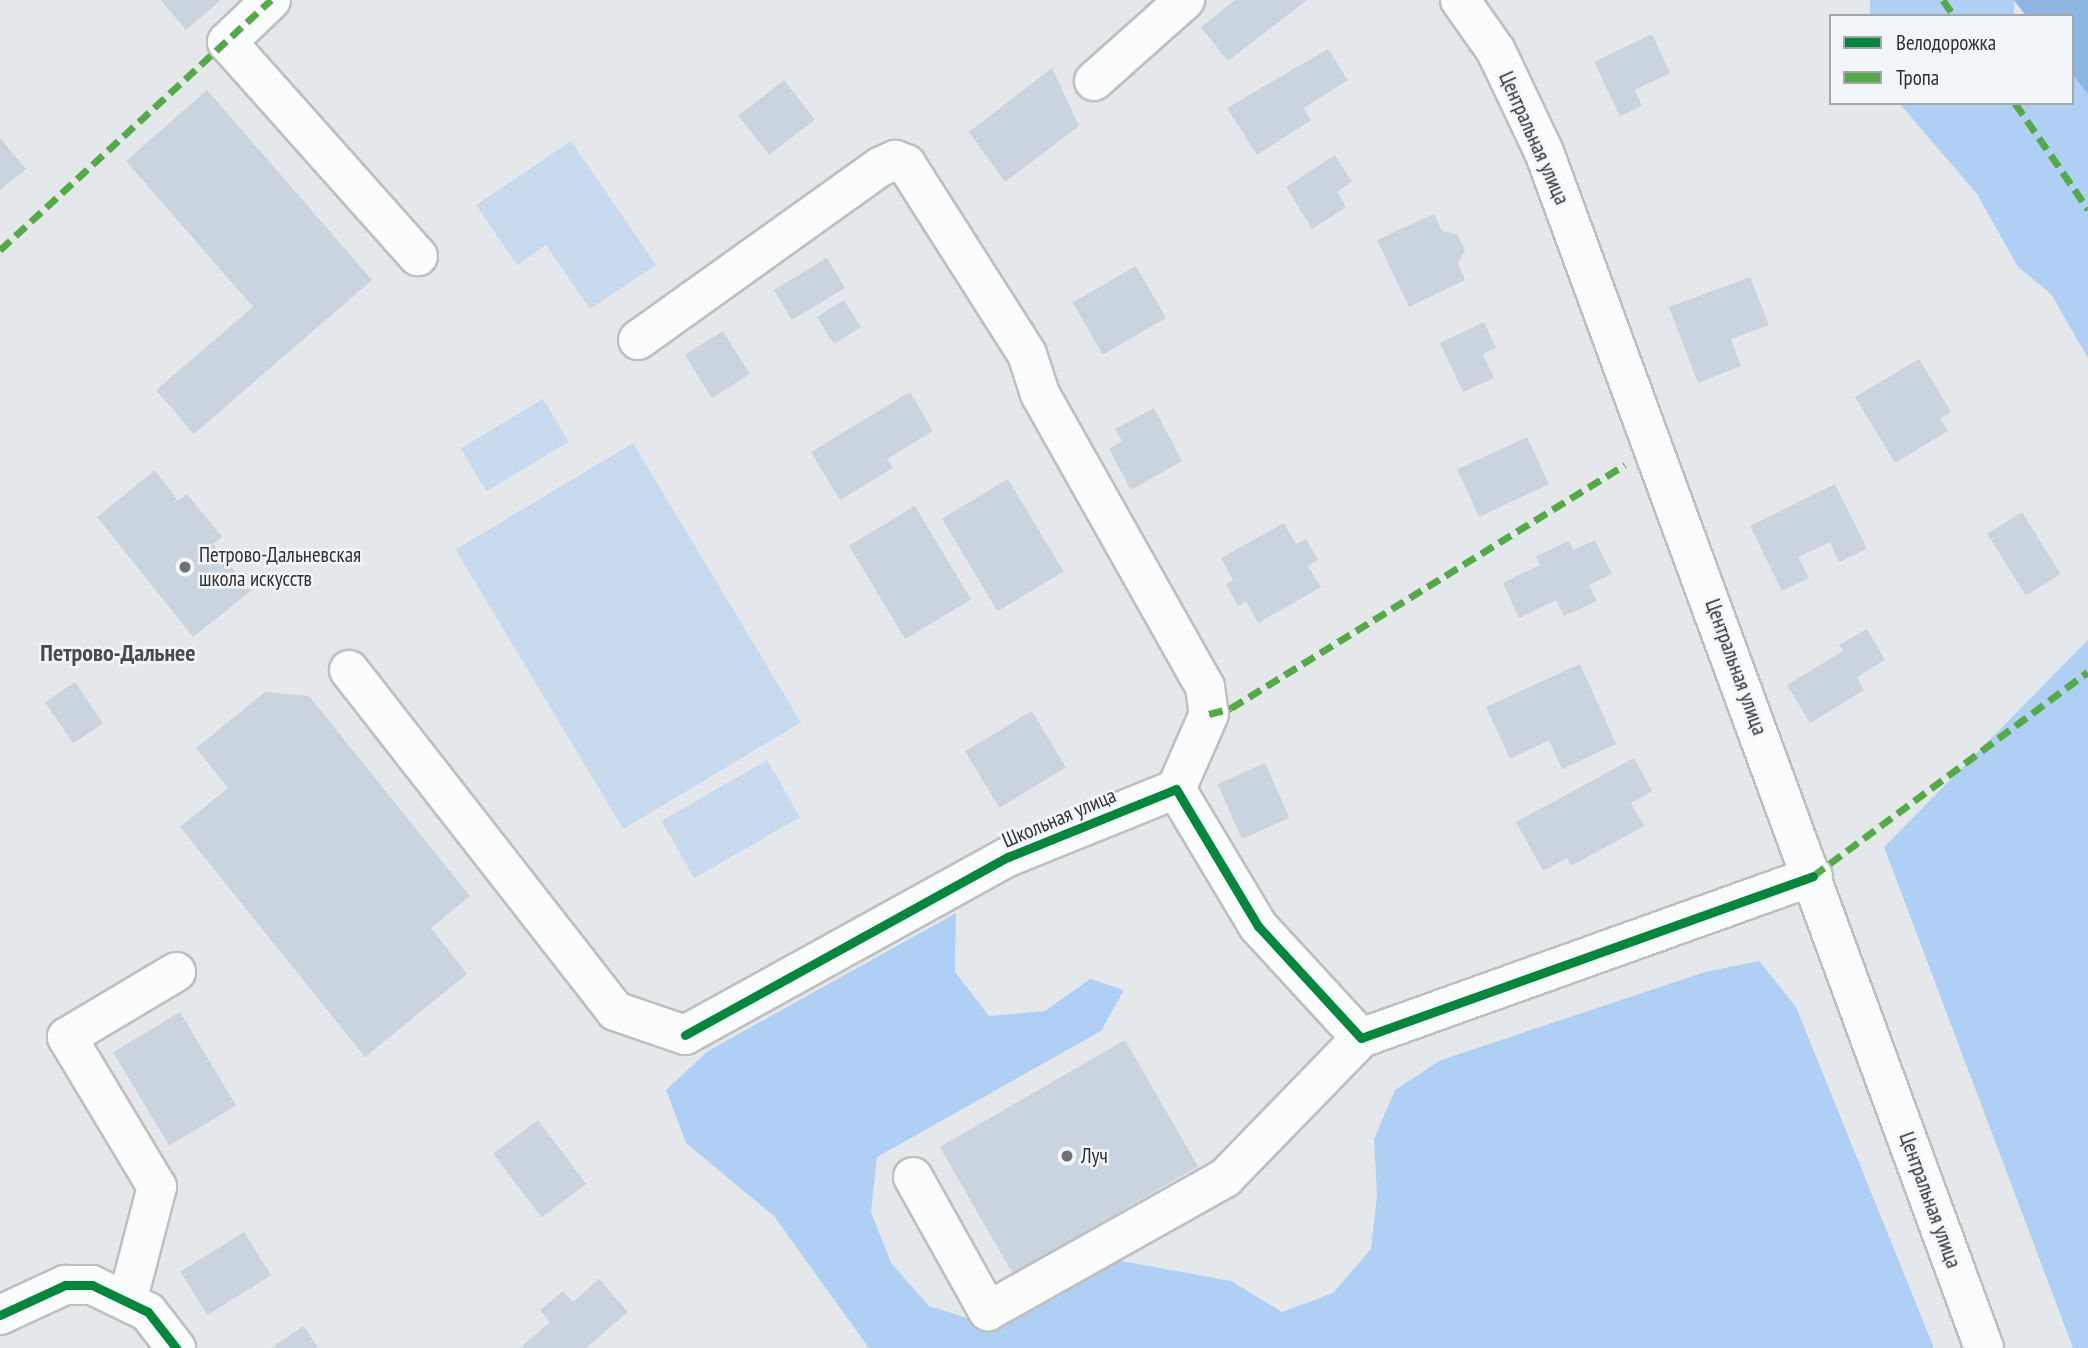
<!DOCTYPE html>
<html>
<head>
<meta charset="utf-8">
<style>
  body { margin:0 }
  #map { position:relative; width:2088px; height:1348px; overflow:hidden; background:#e5e8ea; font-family:"PT Sans Narrow",sans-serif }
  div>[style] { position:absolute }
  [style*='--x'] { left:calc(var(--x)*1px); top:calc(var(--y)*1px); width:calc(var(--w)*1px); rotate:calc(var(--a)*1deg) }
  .green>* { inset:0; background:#c7daee; transform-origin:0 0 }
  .forest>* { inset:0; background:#afd0f4; transform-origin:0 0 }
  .water>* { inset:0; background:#8eb6e2 }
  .building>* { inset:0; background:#cad4de; transform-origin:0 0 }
  .roads { filter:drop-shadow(2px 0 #bdbfc1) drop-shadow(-2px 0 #bdbfc1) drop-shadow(0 2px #bdbfc1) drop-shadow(0 -2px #bdbfc1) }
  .minor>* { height:38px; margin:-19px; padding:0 19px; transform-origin:19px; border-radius:19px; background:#fbfcfc }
  .major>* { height:38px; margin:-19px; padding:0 19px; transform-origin:19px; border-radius:19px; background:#fbfcfc }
  .quiet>* { height:7px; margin-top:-3.5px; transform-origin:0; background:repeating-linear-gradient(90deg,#54ab45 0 14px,transparent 0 21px) }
  .cycleway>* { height:9px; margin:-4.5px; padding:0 4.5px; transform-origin:4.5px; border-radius:4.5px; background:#00873e }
  .dots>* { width:19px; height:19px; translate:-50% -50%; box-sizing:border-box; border:4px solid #f2f5f9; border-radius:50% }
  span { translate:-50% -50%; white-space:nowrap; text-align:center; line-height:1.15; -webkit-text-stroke:5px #f2f5f9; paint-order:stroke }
  .street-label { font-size:21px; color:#303132 }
  .poi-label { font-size:21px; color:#303132 }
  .left { translate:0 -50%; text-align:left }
  .quarter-label { font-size:24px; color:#484a4d; font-weight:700 }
  .legend { position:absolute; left:1829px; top:14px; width:245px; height:91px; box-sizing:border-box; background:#f2f5f9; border:2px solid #a4a7a9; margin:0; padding:9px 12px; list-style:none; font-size:21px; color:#303132 }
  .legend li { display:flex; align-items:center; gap:14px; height:35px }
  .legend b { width:35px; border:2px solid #a4a7a9 }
</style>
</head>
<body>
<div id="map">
  <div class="green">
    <i style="clip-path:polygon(571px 141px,656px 265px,590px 309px,546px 245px,517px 265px,476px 205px)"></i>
    <i style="left:543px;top:399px;width:50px;height:96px;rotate:59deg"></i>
    <i style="left:633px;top:443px;width:326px;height:207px;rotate:59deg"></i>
    <i style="left:767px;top:760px;width:66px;height:122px;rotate:60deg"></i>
  </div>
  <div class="forest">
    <i style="left:1870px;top:0;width:144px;height:16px"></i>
    <i style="clip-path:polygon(2072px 74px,2088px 93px,2088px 358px,2051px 294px,2018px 267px,1977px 194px,1899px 103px,2072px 103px)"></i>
    <i style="clip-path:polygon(2088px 640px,2088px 1348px,2073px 1348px,1884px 847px)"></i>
    <i style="clip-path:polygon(956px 913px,955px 972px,989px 1016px,1045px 1011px,1090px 979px,1124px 990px,1101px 1031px,877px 1157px,871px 1212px,891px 1263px,929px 1306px,987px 1324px,1105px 1258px,1231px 1281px,1282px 1312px,1333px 1293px,1371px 1249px,1377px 1195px,1374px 1139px,1395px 1090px,1441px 1060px,1705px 972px,1759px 961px,1796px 1007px,1934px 1348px,869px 1348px,774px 1216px,686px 1143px,666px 1090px,708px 1051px)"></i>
  </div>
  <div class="water">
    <i style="clip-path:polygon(2014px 0,2088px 0,2088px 94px,2072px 74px,2072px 16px,2026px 16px)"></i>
  </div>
  <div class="building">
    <i style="clip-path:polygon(161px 0,221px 0,186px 30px)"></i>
    <i style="clip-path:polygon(1235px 0,1307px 0,1228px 61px,1201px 27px)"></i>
    <i style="clip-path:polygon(1652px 34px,1670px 73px,1635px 90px,1642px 106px,1620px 116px,1594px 62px)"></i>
    <i style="clip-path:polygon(1328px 49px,1348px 80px,1304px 108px,1311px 120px,1257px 155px,1227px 108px)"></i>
    <i style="clip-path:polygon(1052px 68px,1079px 126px,1005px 182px,969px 132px)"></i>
    <i style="left:784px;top:80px;width:50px;height:58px;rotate:52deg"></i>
    <i style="clip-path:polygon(207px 90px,372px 280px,194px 434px,156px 390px,253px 307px,126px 161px)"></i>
    <i style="clip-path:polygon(0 138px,26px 169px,0 190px)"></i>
    <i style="clip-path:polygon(1335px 155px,1352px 182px,1337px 192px,1346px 207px,1312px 229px,1286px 187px)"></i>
    <i style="clip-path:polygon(1434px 214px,1442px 231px,1457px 234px,1465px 250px,1458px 263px,1465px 280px,1409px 307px,1377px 240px)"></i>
    <i style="left:827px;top:258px;width:35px;height:62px;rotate:59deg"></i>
    <i style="left:1136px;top:266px;width:60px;height:73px;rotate:60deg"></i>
    <i style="clip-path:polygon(1750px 277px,1769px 325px,1731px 339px,1741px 366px,1698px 383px,1669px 307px)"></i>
    <i style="left:844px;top:300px;width:32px;height:32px;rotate:58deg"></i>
    <i style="clip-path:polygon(1484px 322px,1496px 348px,1483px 354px,1494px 378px,1463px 392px,1440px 343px)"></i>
    <i style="left:723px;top:331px;width:51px;height:45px;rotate:58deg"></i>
    <i style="clip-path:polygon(1919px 359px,1951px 412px,1940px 418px,1948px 431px,1895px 463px,1855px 397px)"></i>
    <i style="clip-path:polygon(910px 392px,933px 431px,887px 459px,893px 468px,840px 500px,811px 452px)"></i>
    <i style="clip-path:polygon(1154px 408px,1182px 461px,1131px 490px,1109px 449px,1122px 441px,1115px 429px)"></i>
    <i style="left:1527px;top:437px;width:52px;height:77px;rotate:65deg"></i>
    <i style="clip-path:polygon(155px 470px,178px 501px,187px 494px,222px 537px,213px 544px,251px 591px,193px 637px,97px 517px)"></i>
    <i style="left:1008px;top:479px;width:108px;height:77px;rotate:59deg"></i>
    <i style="clip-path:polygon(1835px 484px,1867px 549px,1839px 562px,1830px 542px,1798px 557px,1809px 578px,1782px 591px,1750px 526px)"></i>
    <i style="left:915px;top:506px;width:109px;height:77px;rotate:59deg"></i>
    <i style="left:2022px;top:512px;width:73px;height:41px;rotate:58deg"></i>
    <i style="clip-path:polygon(1284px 523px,1296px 544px,1306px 539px,1318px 560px,1308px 566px,1321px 587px,1258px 623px,1246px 601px,1238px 606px,1226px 584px,1233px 580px,1221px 558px)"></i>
    <i style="clip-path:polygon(1595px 540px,1612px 574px,1589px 585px,1597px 601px,1564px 616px,1556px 600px,1519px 618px,1503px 583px,1540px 565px,1536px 556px,1569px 541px,1573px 550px)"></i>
    <i style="clip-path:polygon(1867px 629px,1885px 660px,1857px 677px,1864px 690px,1810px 723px,1787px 685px,1843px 651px,1839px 645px)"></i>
    <i style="clip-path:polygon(1580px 664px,1616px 744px,1562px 769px,1549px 740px,1510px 759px,1486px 707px)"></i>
    <i style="left:75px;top:682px;width:50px;height:36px;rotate:56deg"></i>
    <i style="clip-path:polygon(265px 692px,309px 696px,470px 896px,431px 928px,467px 974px,365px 1057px,180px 827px,228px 788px,196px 748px)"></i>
    <i style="left:1032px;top:711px;width:66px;height:78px;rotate:59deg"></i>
    <i style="clip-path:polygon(1634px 758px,1652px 791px,1631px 803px,1644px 826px,1571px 866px,1567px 858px,1543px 871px,1516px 822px)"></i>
    <i style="left:1265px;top:763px;width:60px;height:52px;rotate:66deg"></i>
    <i style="left:180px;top:1012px;width:109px;height:78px;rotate:59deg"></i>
    <i style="left:1125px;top:1040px;width:146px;height:214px;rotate:60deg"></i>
    <i style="left:538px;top:1120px;width:80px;height:56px;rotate:53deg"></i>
    <i style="left:244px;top:1232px;width:51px;height:75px;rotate:58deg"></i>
    <i style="clip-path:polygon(599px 1279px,628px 1312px,586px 1348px,520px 1348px,550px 1322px,540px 1310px,563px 1291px,573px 1302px)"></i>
    <i style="clip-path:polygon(304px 1326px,318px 1348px,271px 1348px)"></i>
  </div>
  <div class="roads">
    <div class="minor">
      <i style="--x:271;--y:0;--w:61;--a:136.3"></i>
      <i style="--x:227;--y:42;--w:287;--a:48.3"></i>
      <i style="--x:1094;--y:81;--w:122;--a:-41.7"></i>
      <i style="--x:638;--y:340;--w:297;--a:-35.6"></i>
      <i style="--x:880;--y:167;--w:17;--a:-25"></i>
      <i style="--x:895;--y:160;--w:12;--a:20"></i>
      <i style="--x:906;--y:164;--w:225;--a:57.5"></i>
      <i style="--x:1027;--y:354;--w:42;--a:72"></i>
      <i style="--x:1040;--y:394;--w:336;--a:60.6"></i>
      <i style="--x:1205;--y:687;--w:27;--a:82"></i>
      <i style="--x:1209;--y:714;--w:82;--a:113.7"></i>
      <i style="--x:349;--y:670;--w:432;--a:52"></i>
      <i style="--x:615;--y:1011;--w:74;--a:18.9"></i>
      <i style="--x:685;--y:1035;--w:369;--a:-28.9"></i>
      <i style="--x:1008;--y:857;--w:181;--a:-22"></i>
      <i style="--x:1176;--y:789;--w:160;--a:59.1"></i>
      <i style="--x:1258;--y:926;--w:152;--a:47.4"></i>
      <i style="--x:913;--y:1177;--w:154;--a:60.8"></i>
      <i style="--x:988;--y:1311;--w:272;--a:-29.3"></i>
      <i style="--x:1225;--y:1178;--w:195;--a:-45.8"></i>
      <i style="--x:1361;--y:1038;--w:480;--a:-19.7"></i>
      <i style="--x:128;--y:1298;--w:115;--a:-75.4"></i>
      <i style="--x:157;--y:1187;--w:175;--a:-121"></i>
      <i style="--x:67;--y:1037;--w:127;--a:-30.8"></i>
      <i style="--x:0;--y:1315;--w:72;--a:-24.8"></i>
      <i style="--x:65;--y:1285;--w:27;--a:0"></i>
      <i style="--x:92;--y:1285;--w:62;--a:25.7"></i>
      <i style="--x:148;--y:1312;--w:46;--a:52.1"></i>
    </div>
    <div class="major">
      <i style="--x:1460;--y:0;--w:62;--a:54.8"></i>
      <i style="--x:1496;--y:51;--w:112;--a:64.6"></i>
      <i style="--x:1544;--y:152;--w:1274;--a:69.8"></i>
    </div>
  </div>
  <div class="quiet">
    <i style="--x:1943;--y:0;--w:19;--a:55"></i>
    <i style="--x:2015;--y:103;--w:129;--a:55.4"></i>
    <i style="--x:0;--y:250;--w:369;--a:-42.7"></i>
    <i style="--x:1209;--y:714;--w:23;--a:-15"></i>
    <i style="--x:1231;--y:708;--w:463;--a:-31.7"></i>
    <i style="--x:1813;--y:876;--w:342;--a:-36.6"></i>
  </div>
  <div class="cycleway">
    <i style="--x:685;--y:1035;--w:369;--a:-28.9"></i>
    <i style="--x:1008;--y:857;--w:181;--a:-22"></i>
    <i style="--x:1176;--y:789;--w:160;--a:59.1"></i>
    <i style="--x:1258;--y:926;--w:152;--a:47.4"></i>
    <i style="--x:1361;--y:1038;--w:480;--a:-19.7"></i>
    <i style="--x:0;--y:1315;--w:72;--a:-24.8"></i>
    <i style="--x:65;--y:1285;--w:27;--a:0"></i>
    <i style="--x:92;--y:1285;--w:62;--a:25.7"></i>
    <i style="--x:148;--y:1312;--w:46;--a:52.1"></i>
  </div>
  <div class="dots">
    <i style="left:185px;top:567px;background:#6f7172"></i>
    <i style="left:1067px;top:1156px;background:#6f7172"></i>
  </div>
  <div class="street-label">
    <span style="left:1534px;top:138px;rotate:66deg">Центральная улица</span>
    <span style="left:1736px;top:667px;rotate:70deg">Центральная улица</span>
    <span style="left:1059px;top:818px;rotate:-23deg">Школьная улица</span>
    <span style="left:1930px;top:1200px;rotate:70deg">Центральная улица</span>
  </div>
  <div class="poi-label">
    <span class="left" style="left:199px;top:567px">Петрово-Дальневская<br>школа искусств</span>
    <span class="left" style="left:1081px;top:1156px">Луч</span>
  </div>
  <div class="quarter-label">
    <span style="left:118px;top:653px">Петрово-Дальнее</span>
  </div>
  <ul class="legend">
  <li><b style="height:9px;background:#00873e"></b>Велодорожка</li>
  <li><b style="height:9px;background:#54ab45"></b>Тропа</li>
  </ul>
</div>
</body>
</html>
